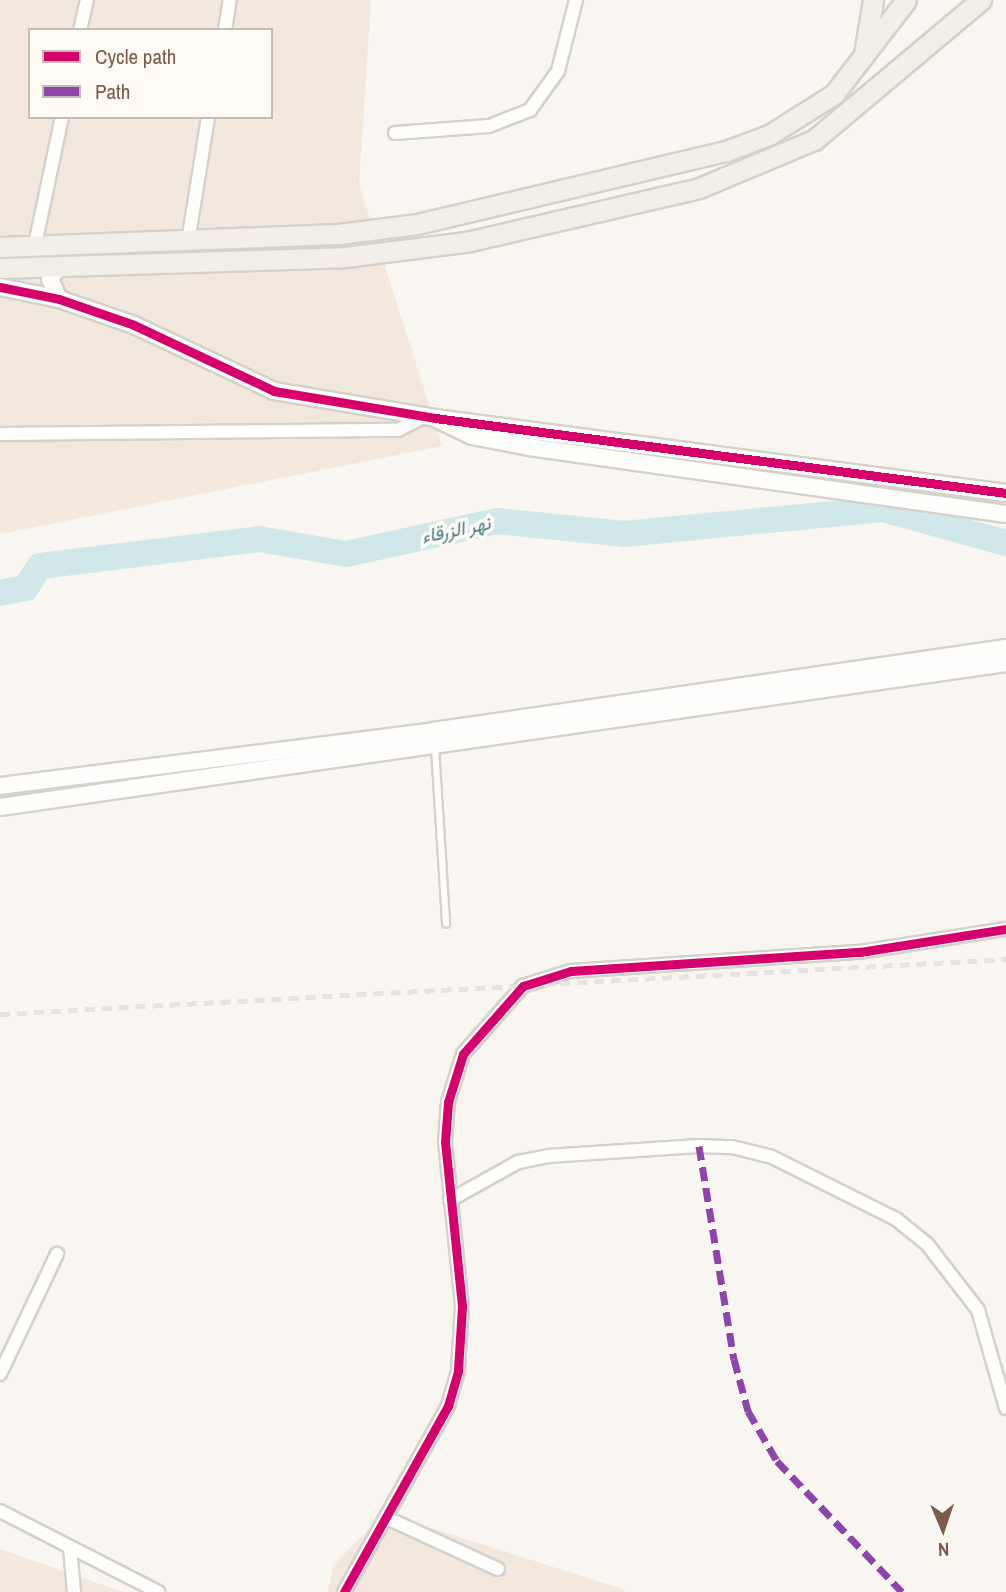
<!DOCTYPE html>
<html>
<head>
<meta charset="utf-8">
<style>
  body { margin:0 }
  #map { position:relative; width:1006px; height:1592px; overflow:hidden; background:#f9f5f0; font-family:"Archivo Narrow",Vazirmatn,sans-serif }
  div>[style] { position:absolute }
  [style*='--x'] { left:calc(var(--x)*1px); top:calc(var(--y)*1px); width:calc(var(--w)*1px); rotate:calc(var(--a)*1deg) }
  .residential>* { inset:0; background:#f2e8de }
  .river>* { height:26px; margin:-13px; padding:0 13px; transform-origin:13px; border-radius:13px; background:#d0e8ea }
  .roads { filter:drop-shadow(2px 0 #d7d1cb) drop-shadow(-2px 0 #d7d1cb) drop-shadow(0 2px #d7d1cb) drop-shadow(0 -2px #d7d1cb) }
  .service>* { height:6px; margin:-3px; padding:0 3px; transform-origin:3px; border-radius:3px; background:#fefefd }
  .minor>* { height:12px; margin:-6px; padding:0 6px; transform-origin:6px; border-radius:6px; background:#fefefd }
  .tertiary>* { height:16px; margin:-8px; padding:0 8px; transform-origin:8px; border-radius:8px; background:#fefefd }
  .primary>* { height:19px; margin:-9.5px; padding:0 9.5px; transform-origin:9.5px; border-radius:9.5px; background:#f3eee8 }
  .rail>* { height:4.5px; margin-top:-2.25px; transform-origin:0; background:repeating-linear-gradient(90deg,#e6e3e7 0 10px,transparent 0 17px) }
  .quiet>* { height:7px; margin-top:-3.5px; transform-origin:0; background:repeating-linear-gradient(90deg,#8e44ad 0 14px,transparent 0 21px) }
  .cycleway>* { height:9px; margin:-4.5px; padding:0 4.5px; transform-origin:4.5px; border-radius:4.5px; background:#d6006c }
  span { translate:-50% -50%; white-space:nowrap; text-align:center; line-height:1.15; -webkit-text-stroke:7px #fffaf3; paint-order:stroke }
  .water-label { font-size:19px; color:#437c86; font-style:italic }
  .legend { position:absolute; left:28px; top:28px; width:245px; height:91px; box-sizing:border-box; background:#fffaf3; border:2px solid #cabbb1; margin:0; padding:9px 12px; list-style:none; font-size:21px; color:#7a5c4d }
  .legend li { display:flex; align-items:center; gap:14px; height:35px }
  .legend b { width:35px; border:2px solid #cabbb1 }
  .north { position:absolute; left:908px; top:1494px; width:70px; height:70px; -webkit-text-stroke:5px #fffaf3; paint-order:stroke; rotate:178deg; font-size:19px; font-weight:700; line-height:28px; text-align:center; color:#7a5c4d }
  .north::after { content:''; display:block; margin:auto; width:24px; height:32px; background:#7a5c4d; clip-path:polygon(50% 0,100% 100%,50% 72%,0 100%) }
</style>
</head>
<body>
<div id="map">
  <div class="residential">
    <i style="clip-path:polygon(evenodd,0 0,371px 0,359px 184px,442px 446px,0 534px,0 0,30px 30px,271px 30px,271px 117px,30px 117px,30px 30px)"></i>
    <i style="clip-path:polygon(384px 1513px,619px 1588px,627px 1592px,328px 1592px,333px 1566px)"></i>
    <i style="clip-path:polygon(0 1549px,123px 1592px,0 1592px)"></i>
  </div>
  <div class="river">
    <i style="--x:0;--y:593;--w:26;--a:-11"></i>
    <i style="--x:26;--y:588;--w:26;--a:-58"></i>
    <i style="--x:40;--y:566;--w:221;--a:-7"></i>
    <i style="--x:259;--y:539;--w:88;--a:9.8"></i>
    <i style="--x:346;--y:554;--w:155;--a:-12.3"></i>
    <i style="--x:497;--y:521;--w:128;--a:5.8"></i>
    <i style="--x:624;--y:534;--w:260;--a:-5.5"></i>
    <i style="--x:883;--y:509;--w:128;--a:15.5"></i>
  </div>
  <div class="roads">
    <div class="service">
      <i style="--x:435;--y:747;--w:177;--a:86.4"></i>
    </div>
    <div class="minor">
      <i style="--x:80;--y:30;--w:31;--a:-77"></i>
      <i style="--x:225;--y:30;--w:30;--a:-81"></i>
      <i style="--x:395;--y:133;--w:94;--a:-4.3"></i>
      <i style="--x:489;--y:126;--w:44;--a:-21.3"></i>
      <i style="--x:530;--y:110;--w:48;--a:-54.3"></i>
      <i style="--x:558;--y:71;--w:73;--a:-75.8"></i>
      <i style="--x:188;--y:242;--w:127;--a:-80.9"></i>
      <i style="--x:35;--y:245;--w:131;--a:-78.1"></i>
      <i style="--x:0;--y:434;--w:398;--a:-0.6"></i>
      <i style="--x:398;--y:430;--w:30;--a:-27"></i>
      <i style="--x:450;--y:1200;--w:78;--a:-29.2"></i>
      <i style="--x:518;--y:1162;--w:31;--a:-11"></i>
      <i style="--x:548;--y:1156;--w:151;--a:-3.8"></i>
      <i style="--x:699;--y:1146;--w:33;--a:2"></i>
      <i style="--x:732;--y:1147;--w:41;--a:14"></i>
      <i style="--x:772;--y:1157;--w:139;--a:26.6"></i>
      <i style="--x:896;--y:1219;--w:40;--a:39"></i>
      <i style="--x:927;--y:1244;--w:83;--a:52.3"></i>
      <i style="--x:978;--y:1310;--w:102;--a:74.1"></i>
      <i style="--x:0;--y:1374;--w:133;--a:-64.6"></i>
      <i style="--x:0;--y:1511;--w:178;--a:27.1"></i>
      <i style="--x:387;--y:1518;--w:122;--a:24.7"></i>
      <i style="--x:70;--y:1548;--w:44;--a:84.8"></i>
      <i style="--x:344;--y:1592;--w:213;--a:-60.8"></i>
      <i style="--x:448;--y:1406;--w:37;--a:-74"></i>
      <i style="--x:458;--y:1370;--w:64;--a:-86.4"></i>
      <i style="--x:462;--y:1306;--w:165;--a:-95.9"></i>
      <i style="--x:445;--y:1142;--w:40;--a:-85.7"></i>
      <i style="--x:448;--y:1102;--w:50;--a:-72.6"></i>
      <i style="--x:463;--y:1054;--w:91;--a:-48.6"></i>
      <i style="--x:523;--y:986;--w:50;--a:-17.4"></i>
      <i style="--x:571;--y:971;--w:290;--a:-3.8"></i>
      <i style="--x:860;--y:952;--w:148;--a:-9"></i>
    </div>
    <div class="tertiary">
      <i style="--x:59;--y:266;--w:16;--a:125"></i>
      <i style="--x:50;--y:279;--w:22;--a:66"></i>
      <i style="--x:0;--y:287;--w:60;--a:11.5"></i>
      <i style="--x:59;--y:299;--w:79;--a:19.1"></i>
      <i style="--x:134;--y:325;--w:155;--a:25.2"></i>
      <i style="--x:274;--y:391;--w:163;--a:9.5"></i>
      <i style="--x:435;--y:418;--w:576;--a:7.48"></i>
      <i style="--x:437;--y:419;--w:39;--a:26"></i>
      <i style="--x:472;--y:436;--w:58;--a:10.9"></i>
      <i style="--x:529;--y:447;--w:482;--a:8"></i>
      <i style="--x:0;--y:786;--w:436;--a:-7.2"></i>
      <i style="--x:433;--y:731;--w:579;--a:-8.24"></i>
      <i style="--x:0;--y:807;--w:1016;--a:-8.15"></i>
    </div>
    <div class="primary">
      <i style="--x:864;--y:54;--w:55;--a:-80.5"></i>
      <i style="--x:0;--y:247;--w:338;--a:-2.2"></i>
      <i style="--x:338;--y:234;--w:80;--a:-7.2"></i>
      <i style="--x:417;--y:224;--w:318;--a:-13.3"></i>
      <i style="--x:726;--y:151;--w:46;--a:-20.4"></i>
      <i style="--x:769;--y:135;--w:77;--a:-32.2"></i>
      <i style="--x:834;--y:94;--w:118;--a:-52.5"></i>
      <i style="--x:0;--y:268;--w:345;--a:-1.8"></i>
      <i style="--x:345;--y:257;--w:122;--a:-7.1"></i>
      <i style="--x:466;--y:242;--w:239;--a:-13"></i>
      <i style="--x:699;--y:188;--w:125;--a:-22.7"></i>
      <i style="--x:814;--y:140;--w:218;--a:-40"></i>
    </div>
  </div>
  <div class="rail">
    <i style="--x:0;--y:1014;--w:1008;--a:-3.13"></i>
  </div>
  <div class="quiet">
    <i style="--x:699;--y:1146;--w:216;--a:80.7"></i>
    <i style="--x:734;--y:1359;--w:54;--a:74.9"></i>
    <i style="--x:748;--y:1411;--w:58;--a:59.9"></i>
    <i style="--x:777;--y:1461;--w:181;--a:46.3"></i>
  </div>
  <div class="cycleway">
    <i style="--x:0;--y:287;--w:60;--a:11.5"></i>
    <i style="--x:59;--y:299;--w:79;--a:19.1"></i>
    <i style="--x:134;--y:325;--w:155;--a:25.2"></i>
    <i style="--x:274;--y:391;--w:163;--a:9.5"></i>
    <i style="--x:435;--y:418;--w:576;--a:7.48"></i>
    <i style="--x:344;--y:1592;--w:213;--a:-60.8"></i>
    <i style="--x:448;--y:1406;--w:37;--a:-74"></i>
    <i style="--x:458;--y:1370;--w:64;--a:-86.4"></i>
    <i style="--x:462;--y:1306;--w:165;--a:-95.9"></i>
    <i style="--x:445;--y:1142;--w:40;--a:-85.7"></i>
    <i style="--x:448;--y:1102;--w:50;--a:-72.6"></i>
    <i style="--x:463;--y:1054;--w:91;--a:-48.6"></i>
    <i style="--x:523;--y:986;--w:50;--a:-17.4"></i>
    <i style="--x:571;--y:971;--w:290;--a:-3.8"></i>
    <i style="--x:860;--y:952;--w:148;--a:-9"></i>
  </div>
  <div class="water-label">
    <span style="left:456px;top:530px;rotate:-12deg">نهر الزرقاء</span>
  </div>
  <ul class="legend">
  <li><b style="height:9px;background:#d6006c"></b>Cycle path</li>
  <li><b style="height:9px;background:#8e44ad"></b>Path</li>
  </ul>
  <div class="north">N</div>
</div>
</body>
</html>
